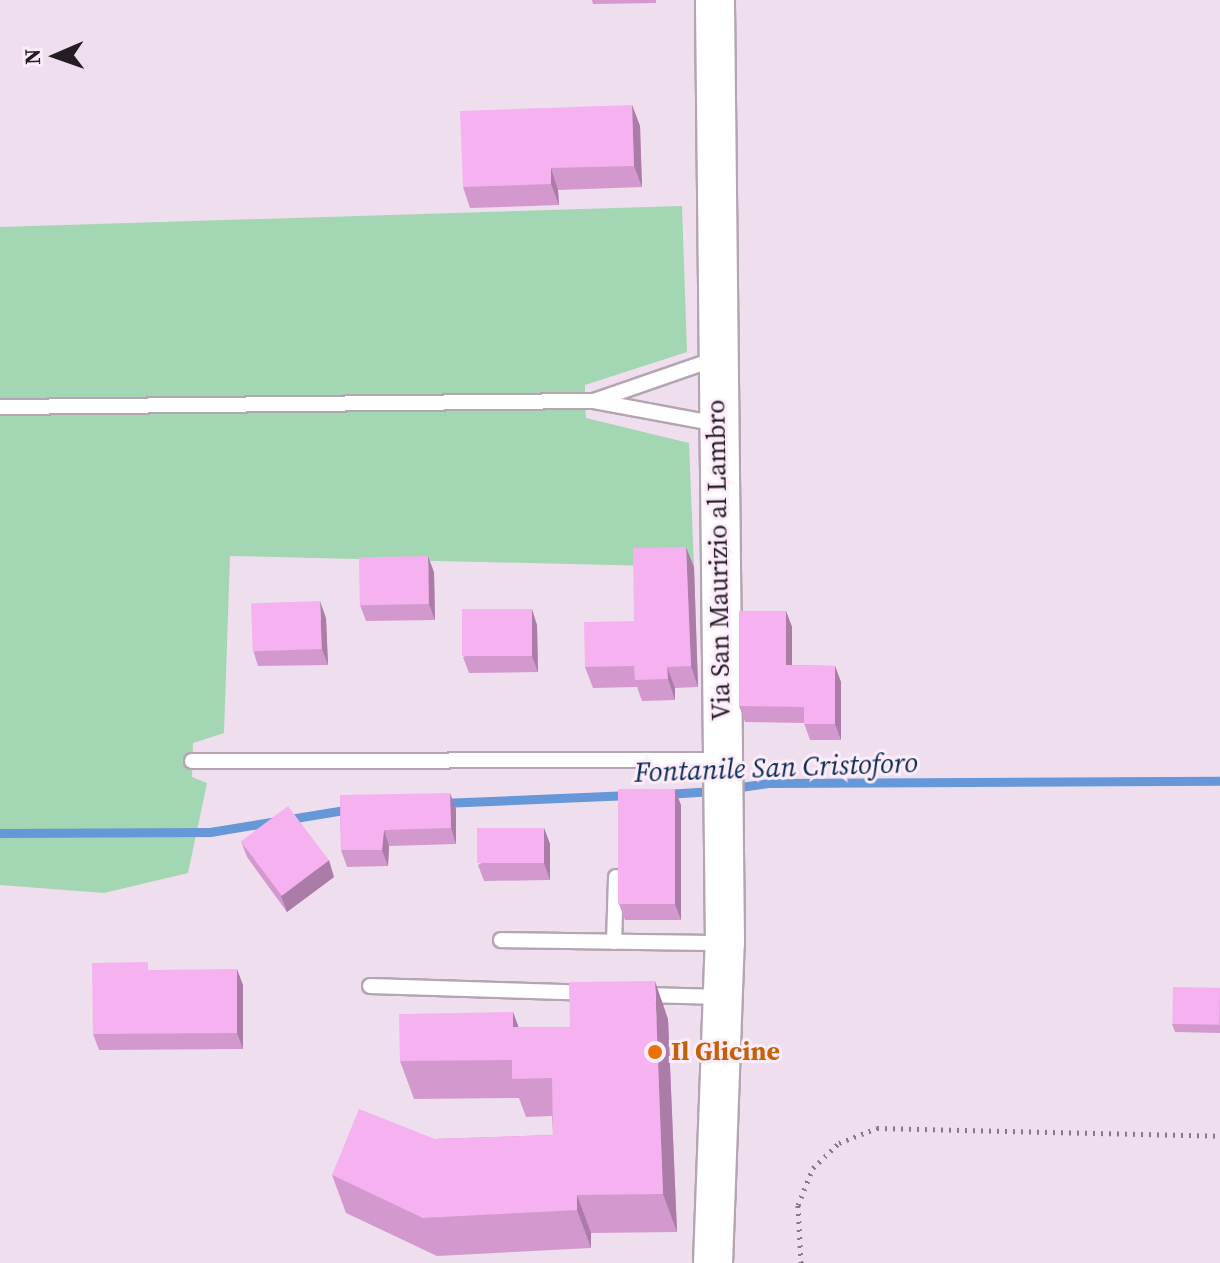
<!DOCTYPE html>
<html>
<head>
<meta charset="utf-8">
<style>
  body { margin:0 }
  #map { position:relative; width:1220px; height:1263px; overflow:hidden; background:#efdfee; font-family:"Source Serif 4",serif }
  div>[style] { position:absolute }
  [style*='--x'] { left:calc(var(--x)*1px); top:calc(var(--y)*1px); width:calc(var(--w)*1px); rotate:calc(var(--a)*1deg) }
  .green>* { inset:0; background:#a3d6b2 }
  .stream>* { height:9px; margin:-4.5px; padding:0 4.5px; transform-origin:4.5px; border-radius:4.5px; background:#6597d9 }
  .path>* { height:5px; margin-top:-2.5px; transform-origin:0; background:repeating-linear-gradient(90deg,#867b85 0 2px,transparent 0 8px) }
  .roads { filter:drop-shadow(2px 0 #b4a5b2) drop-shadow(-2px 0 #b4a5b2) drop-shadow(0 2px #b4a5b2) drop-shadow(0 -2px #b4a5b2) }
  .lane>* { height:14px; margin:-7px; padding:0 7px; transform-origin:7px; border-radius:7px; background:#fff }
  .secondary>* { height:38px; margin:-19px; padding:0 19px; transform-origin:19px; border-radius:19px; background:#fff }
  .wall>* { inset:0; background:#d398ce }
  .shaded-wall>* { inset:0; background:#ac7ca8 }
  .building>* { inset:0; background:#f5b1f0; transform-origin:0 0 }
  .dots>* { width:22px; height:22px; translate:-50% -50%; box-sizing:border-box; border:4px solid #fdedfb; border-radius:50% }
  span { translate:-50% -50%; white-space:nowrap; text-align:center; line-height:1.15; -webkit-text-stroke:6px #fdedfb; paint-order:stroke }
  .street-label { font-size:26px; color:#231d23 }
  .food-label { font-size:26px; color:#c56008; font-weight:700 }
  .left { translate:0 -50%; text-align:left }
  .water-label { font-size:28px; color:#072a54; font-style:italic }
  .north { position:absolute; left:16px; top:16px; width:80px; height:80px; -webkit-text-stroke:6px #fdedfb; paint-order:stroke; rotate:268deg; font-size:22px; font-weight:700; line-height:32px; text-align:center; color:#231d23 }
  .north::after { content:''; display:block; margin:auto; width:28px; height:36px; background:#231d23; clip-path:polygon(50% 0,100% 100%,50% 72%,0 100%) }
</style>
</head>
<body>
<div id="map">
  <div class="green">
    <i style="clip-path:polygon(682px 206px,687px 352px,585px 385px,585px 401px,586px 418px,689px 443px,694px 567px,230px 556px,224px 733px,193px 743px,192px 777px,207px 783px,188px 873px,104px 893px,0 885px,0 227px)"></i>
  </div>
  <div class="stream">
    <i style="--x:733;--y:788;--w:35;--a:-8"></i>
    <i style="--x:768;--y:783;--w:452;--a:-0.3"></i>
    <i style="--x:665;--y:794;--w:49;--a:-3.5"></i>
    <i style="--x:441;--y:803;--w:189;--a:-2.4"></i>
    <i style="--x:0;--y:833;--w:210;--a:-0.3"></i>
    <i style="--x:210;--y:832;--w:143;--a:-9.3"></i>
  </div>
  <div class="path">
    <i style="--x:801;--y:1263;--w:58;--a:-93"></i>
    <i style="--x:798;--y:1205;--w:40;--a:-68"></i>
    <i style="--x:813;--y:1168;--w:36;--a:-44"></i>
    <i style="--x:839;--y:1143;--w:41;--a:-21.5"></i>
    <i style="--x:877;--y:1128;--w:343;--a:1.3"></i>
  </div>
  <div class="roads">
    <div class="lane">
      <i style="--x:715;--y:359;--w:128;--a:160.9"></i>
      <i style="--x:594;--y:401;--w:125;--a:10.6"></i>
      <i style="--x:0;--y:407;--w:594;--a:-0.58"></i>
      <i style="--x:192;--y:761;--w:530;--a:-0.11"></i>
      <i style="--x:501;--y:940;--w:223;--a:0.8"></i>
      <i style="--x:614;--y:942;--w:65;--a:-88.2"></i>
      <i style="--x:370;--y:986;--w:217;--a:1.8"></i>
      <i style="--x:644;--y:995;--w:79;--a:1.5"></i>
    </div>
    <div class="secondary">
      <i style="--x:713;--y:1263;--w:320;--a:-87.9"></i>
      <i style="--x:725;--y:943;--w:943;--a:-90.61"></i>
    </div>
  </div>
  <div class="wall">
    <i style="clip-path:polygon(592px 0,656px 0,656px 3px,593px 4px)"></i>
    <i style="clip-path:polygon(632px 105px,640px 126px,642px 187px,558px 190px,559px 205px,470px 208px,463px 187px)"></i>
    <i style="clip-path:polygon(694px 567px,698px 687px,675px 688px,675px 700px,642px 701px,637px 687px,593px 688px,585px 667px)"></i>
    <i style="clip-path:polygon(434px 572px,435px 620px,366px 621px,360px 605px)"></i>
    <i style="clip-path:polygon(786px 611px,792px 627px,792px 665px,835px 666px,841px 682px,841px 740px,810px 740px,804px 723px,745px 722px,739px 706px)"></i>
    <i style="clip-path:polygon(326px 618px,328px 665px,258px 666px,253px 650px)"></i>
    <i style="clip-path:polygon(537px 625px,538px 672px,469px 673px,463px 657px)"></i>
    <i style="clip-path:polygon(340px 795px,456px 809px,456px 844px,389px 846px,388px 866px,347px 867px,341px 850px)"></i>
    <i style="clip-path:polygon(681px 805px,681px 920px,625px 920px,619px 904px)"></i>
    <i style="clip-path:polygon(544px 828px,550px 844px,550px 880px,484px 881px,478px 865px)"></i>
    <i style="clip-path:polygon(241px 841px,334px 877px,287px 912px,247px 857px)"></i>
    <i style="clip-path:polygon(151px 970px,243px 985px,243px 1049px,99px 1050px,93px 1034px)"></i>
    <i style="clip-path:polygon(1220px 988px,1220px 1033px,1175px 1032px,1172px 1024px)"></i>
    <i style="clip-path:polygon(513px 1012px,518px 1027px,570px 1027px,668px 1019px,677px 1232px,591px 1233px,591px 1248px,437px 1256px,346px 1213px,332px 1175px,435px 1139px,553px 1135px,552px 1116px,526px 1117px,519px 1098px,414px 1099px,400px 1061px)"></i>
  </div>
  <div class="shaded-wall">
    <i style="clip-path:polygon(632px 105px,640px 126px,642px 187px,634px 166px)"></i>
    <i style="clip-path:polygon(551px 168px,558px 190px,559px 205px,551px 184px)"></i>
    <i style="clip-path:polygon(686px 547px,694px 567px,698px 687px,691px 666px)"></i>
    <i style="clip-path:polygon(428px 556px,434px 572px,435px 620px,429px 604px)"></i>
    <i style="clip-path:polygon(320px 601px,326px 618px,328px 665px,322px 649px)"></i>
    <i style="clip-path:polygon(532px 609px,537px 625px,538px 672px,532px 656px)"></i>
    <i style="clip-path:polygon(786px 611px,792px 627px,792px 681px,786px 665px)"></i>
    <i style="clip-path:polygon(835px 666px,841px 682px,841px 740px,835px 724px)"></i>
    <i style="clip-path:polygon(667px 667px,675px 688px,675px 700px,668px 679px)"></i>
    <i style="clip-path:polygon(675px 789px,681px 805px,681px 920px,675px 904px)"></i>
    <i style="clip-path:polygon(450px 793px,456px 809px,456px 844px,451px 828px)"></i>
    <i style="clip-path:polygon(544px 828px,550px 844px,550px 880px,544px 863px)"></i>
    <i style="clip-path:polygon(384px 830px,389px 846px,388px 866px,382px 850px)"></i>
    <i style="clip-path:polygon(329px 860px,334px 877px,287px 912px,281px 896px)"></i>
    <i style="clip-path:polygon(237px 969px,243px 985px,243px 1049px,237px 1033px)"></i>
    <i style="clip-path:polygon(655px 981px,668px 1019px,677px 1232px,663px 1194px)"></i>
    <i style="clip-path:polygon(513px 1012px,527px 1050px,513px 1027px)"></i>
    <i style="clip-path:polygon(577px 1195px,591px 1233px,591px 1248px,577px 1210px)"></i>
  </div>
  <div class="building">
    <i style="clip-path:polygon(632px 105px,634px 166px,551px 168px,551px 184px,463px 187px,460px 111px)"></i>
    <i style="clip-path:polygon(686px 547px,691px 666px,667px 667px,668px 679px,635px 680px,634px 666px,585px 667px,584px 622px,634px 621px,633px 548px)"></i>
    <i style="left:428px;top:556px;width:48px;height:69px;rotate:89deg"></i>
    <i style="left:320px;top:601px;width:48px;height:69px;rotate:88deg"></i>
    <i style="left:532px;top:609px;width:47px;height:70px;rotate:90deg"></i>
    <i style="clip-path:polygon(739px 611px,786px 611px,786px 665px,835px 666px,835px 724px,804px 724px,804px 707px,739px 706px)"></i>
    <i style="left:618px;top:789px;width:57px;height:115px"></i>
    <i style="clip-path:polygon(450px 793px,451px 828px,384px 830px,382px 850px,341px 850px,340px 795px)"></i>
    <i style="left:288px;top:806px;width:68px;height:59px;rotate:53deg"></i>
    <i style="left:544px;top:828px;width:35px;height:67px;rotate:90deg"></i>
    <i style="clip-path:polygon(148px 962px,148px 970px,237px 969px,237px 1033px,93px 1034px,92px 963px)"></i>
    <i style="clip-path:polygon(655px 981px,663px 1194px,577px 1195px,577px 1210px,423px 1218px,332px 1175px,359px 1109px,435px 1139px,553px 1135px,552px 1078px,512px 1079px,512px 1060px,400px 1061px,399px 1014px,513px 1012px,513px 1027px,570px 1027px,569px 982px)"></i>
    <i style="left:1173px;top:987px;width:47px;height:37px;rotate:1deg"></i>
  </div>
  <div class="dots">
    <i style="left:655px;top:1052px;background:#e8710a"></i>
  </div>
  <div class="street-label">
    <span style="left:719px;top:560px;rotate:-91deg">Via San Maurizio al Lambro</span>
  </div>
  <div class="food-label">
    <span class="left" style="left:671px;top:1052px">Il Glicine</span>
  </div>
  <div class="water-label">
    <span style="left:776px;top:767px;rotate:-2deg">Fontanile San Cristoforo</span>
  </div>
  <div class="north">N</div>
</div>
</body>
</html>
